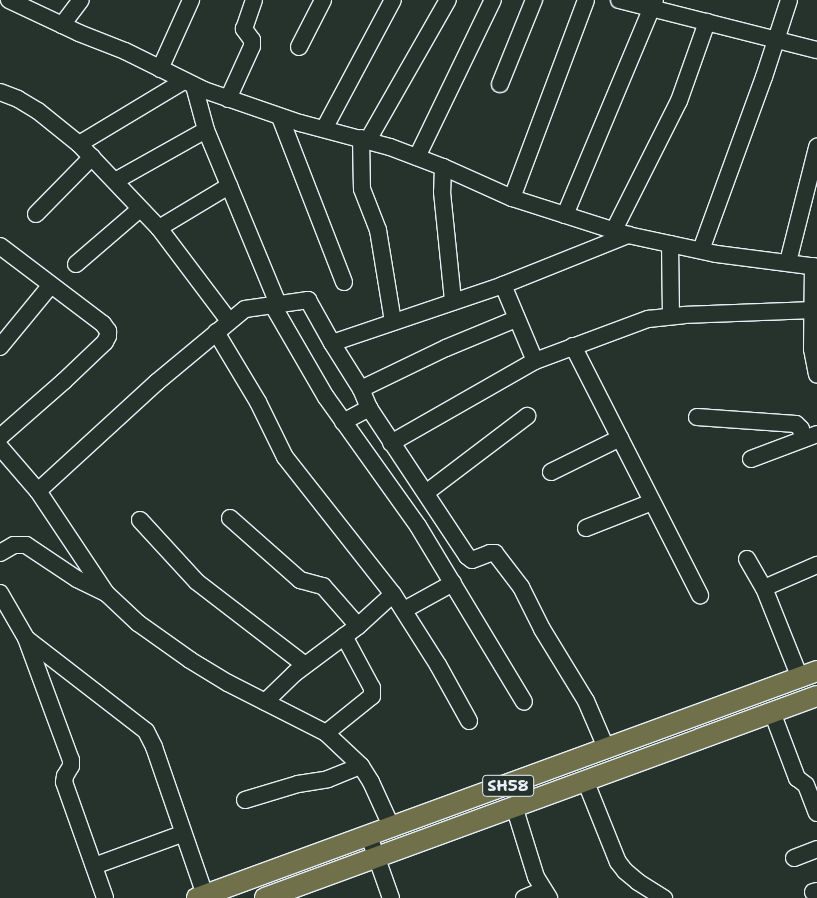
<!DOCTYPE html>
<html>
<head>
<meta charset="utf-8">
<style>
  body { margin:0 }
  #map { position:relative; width:817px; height:898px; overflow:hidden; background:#26332d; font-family:"Shantell Sans",sans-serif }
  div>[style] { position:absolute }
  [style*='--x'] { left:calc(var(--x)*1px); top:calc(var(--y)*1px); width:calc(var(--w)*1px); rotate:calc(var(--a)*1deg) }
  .roads { filter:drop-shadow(1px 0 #e8f1f8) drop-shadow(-1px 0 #e8f1f8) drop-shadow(0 1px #e8f1f8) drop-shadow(0 -1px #e8f1f8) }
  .minor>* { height:16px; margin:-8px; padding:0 8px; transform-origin:8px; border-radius:8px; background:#26332d }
  .major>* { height:20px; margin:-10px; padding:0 10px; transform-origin:10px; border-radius:10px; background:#70704a }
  span { translate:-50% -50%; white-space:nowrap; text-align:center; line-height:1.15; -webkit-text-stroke:5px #26332d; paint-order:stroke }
  .shield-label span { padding:1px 4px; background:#26332d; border:1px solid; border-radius:4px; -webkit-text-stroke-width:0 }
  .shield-label { font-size:16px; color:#e8f1f8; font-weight:700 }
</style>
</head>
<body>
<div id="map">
  <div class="roads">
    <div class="minor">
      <i style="--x:9;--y:0;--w:77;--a:25.2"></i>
      <i style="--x:79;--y:33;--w:49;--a:21.4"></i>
      <i style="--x:125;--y:51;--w:88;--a:26.3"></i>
      <i style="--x:204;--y:90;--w:102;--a:19"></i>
      <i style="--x:300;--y:123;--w:93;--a:14.9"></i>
      <i style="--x:390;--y:147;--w:57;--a:20.7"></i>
      <i style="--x:443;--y:167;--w:76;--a:24.2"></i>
      <i style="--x:512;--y:198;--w:122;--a:17.7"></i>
      <i style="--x:628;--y:235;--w:91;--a:12.1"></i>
      <i style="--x:717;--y:254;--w:101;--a:7.4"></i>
      <i style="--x:619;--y:0;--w:204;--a:14.2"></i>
      <i style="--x:62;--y:25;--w:31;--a:-53"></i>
      <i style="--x:299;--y:47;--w:53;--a:-62.9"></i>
      <i style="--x:160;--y:69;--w:76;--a:-65.8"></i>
      <i style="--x:500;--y:84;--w:91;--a:-68"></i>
      <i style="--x:194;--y:86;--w:46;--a:74.7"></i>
      <i style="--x:206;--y:130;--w:188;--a:67.5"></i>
      <i style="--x:0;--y:92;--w:19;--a:21"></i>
      <i style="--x:18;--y:99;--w:23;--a:31"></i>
      <i style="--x:38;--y:111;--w:53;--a:38.8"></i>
      <i style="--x:79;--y:144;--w:116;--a:46.4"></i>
      <i style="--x:159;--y:228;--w:116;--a:53"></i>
      <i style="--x:228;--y:99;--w:58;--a:-65.6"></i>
      <i style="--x:252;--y:46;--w:6;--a:-90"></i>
      <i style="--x:252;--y:40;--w:14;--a:-126"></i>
      <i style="--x:244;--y:29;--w:31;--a:-71"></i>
      <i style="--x:280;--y:117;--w:177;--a:68.8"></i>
      <i style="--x:324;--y:129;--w:146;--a:-61.9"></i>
      <i style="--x:361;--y:138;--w:51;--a:88.9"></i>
      <i style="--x:362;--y:189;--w:44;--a:68.7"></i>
      <i style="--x:378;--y:230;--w:93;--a:80.7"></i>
      <i style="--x:368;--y:140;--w:161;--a:-60.3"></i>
      <i style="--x:79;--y:144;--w:122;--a:-31"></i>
      <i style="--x:417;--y:157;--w:174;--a:-64.2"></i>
      <i style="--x:443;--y:167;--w:25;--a:92"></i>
      <i style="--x:442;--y:192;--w:110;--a:84.2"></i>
      <i style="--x:115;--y:181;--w:104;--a:-29.3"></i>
      <i style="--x:512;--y:198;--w:211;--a:-69.5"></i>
      <i style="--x:36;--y:214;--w:80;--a:-45.5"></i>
      <i style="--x:565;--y:215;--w:233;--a:-67.3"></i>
      <i style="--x:159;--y:228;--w:82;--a:-31"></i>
      <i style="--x:614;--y:230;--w:144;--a:-63.3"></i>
      <i style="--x:679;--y:101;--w:84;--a:-70.5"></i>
      <i style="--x:670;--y:244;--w:72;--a:89.2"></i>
      <i style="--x:0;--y:246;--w:129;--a:37.1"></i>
      <i style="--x:103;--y:324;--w:9;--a:54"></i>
      <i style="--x:108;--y:331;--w:5;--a:90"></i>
      <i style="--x:108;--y:336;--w:7;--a:117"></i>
      <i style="--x:105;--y:342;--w:57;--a:136.4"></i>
      <i style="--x:64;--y:381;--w:85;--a:138.8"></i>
      <i style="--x:701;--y:250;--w:184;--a:-70"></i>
      <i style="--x:764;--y:77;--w:81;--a:-72"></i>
      <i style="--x:788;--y:262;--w:119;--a:-75.8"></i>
      <i style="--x:76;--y:264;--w:84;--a:-40.7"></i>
      <i style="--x:813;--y:266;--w:83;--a:90.7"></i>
      <i style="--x:812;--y:349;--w:26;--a:79"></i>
      <i style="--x:503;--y:285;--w:82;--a:67.2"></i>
      <i style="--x:272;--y:304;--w:108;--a:59.9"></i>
      <i style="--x:326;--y:397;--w:158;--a:54.5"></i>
      <i style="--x:418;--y:526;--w:205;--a:58.9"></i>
      <i style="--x:216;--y:332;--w:82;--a:59"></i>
      <i style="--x:258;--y:402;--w:61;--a:63.9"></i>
      <i style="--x:285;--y:457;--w:174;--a:51.8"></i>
      <i style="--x:393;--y:594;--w:84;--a:57.6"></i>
      <i style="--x:438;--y:665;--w:64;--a:61"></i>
      <i style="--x:332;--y:343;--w:181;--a:-18.7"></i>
      <i style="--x:503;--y:285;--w:135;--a:-21.8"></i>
      <i style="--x:573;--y:346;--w:280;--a:63"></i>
      <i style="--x:0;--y:347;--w:80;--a:-50.6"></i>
      <i style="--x:361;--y:389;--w:94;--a:-25.8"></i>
      <i style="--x:446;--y:348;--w:76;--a:-22.5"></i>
      <i style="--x:697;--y:417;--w:99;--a:4"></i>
      <i style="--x:796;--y:424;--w:7;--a:45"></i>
      <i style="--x:801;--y:429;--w:10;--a:79"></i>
      <i style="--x:343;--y:422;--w:30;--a:-28"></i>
      <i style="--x:391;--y:443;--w:166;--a:-29.7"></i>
      <i style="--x:535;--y:361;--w:121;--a:-20.4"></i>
      <i style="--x:648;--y:319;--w:36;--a:-6"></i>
      <i style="--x:684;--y:315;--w:129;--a:-2.2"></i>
      <i style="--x:0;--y:447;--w:58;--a:49.2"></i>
      <i style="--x:38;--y:491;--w:161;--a:-42.5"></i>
      <i style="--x:157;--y:382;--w:114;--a:-39.7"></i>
      <i style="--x:245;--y:309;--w:64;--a:-8.1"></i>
      <i style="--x:308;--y:300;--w:49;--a:60.8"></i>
      <i style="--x:332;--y:343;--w:54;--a:57.8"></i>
      <i style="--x:361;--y:389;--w:21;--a:67"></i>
      <i style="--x:369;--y:408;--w:178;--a:56.5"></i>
      <i style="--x:467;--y:556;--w:6;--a:39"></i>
      <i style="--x:472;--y:560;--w:19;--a:-21"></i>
      <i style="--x:490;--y:553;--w:5;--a:0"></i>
      <i style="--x:495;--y:553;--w:43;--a:52.6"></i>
      <i style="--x:521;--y:587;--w:47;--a:63.4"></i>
      <i style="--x:542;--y:629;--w:84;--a:58.6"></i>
      <i style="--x:586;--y:701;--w:53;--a:66.8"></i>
      <i style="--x:751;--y:459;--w:71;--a:-20.7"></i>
      <i style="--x:551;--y:472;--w:77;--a:-26.2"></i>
      <i style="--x:38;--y:491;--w:123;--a:56.3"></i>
      <i style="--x:106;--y:593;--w:44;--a:43.2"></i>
      <i style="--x:138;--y:623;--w:64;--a:35.4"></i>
      <i style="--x:190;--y:660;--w:44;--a:31.2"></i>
      <i style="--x:228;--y:683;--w:110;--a:27"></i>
      <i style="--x:326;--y:733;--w:48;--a:43.3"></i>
      <i style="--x:361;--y:766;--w:19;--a:58"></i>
      <i style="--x:371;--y:782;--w:51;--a:65.5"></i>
      <i style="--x:427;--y:492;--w:126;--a:-37.2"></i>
      <i style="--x:230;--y:518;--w:94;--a:41.5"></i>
      <i style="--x:300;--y:580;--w:24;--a:15"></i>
      <i style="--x:323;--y:586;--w:53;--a:48.8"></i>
      <i style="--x:140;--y:520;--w:84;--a:47.4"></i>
      <i style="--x:197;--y:582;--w:136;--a:37.5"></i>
      <i style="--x:586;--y:528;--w:71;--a:-21.5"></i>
      <i style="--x:0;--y:553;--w:16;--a:-30"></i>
      <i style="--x:14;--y:545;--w:12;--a:0"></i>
      <i style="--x:26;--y:545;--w:61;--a:33.7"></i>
      <i style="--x:77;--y:579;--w:32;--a:26"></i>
      <i style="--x:747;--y:559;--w:34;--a:60"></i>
      <i style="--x:764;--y:588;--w:97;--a:68.2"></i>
      <i style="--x:764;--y:588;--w:58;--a:-23.5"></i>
      <i style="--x:0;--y:593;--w:52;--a:60"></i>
      <i style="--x:26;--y:638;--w:130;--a:69.8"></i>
      <i style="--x:71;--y:760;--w:6;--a:90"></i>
      <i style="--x:71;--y:766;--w:12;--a:121"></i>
      <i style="--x:65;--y:776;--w:6;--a:99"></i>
      <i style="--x:64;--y:782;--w:123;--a:70.5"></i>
      <i style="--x:404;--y:610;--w:56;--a:-28.9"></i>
      <i style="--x:27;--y:639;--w:150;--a:37.7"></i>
      <i style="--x:146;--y:731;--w:18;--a:63"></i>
      <i style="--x:154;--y:747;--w:157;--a:71"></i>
      <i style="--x:265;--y:702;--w:42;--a:-44"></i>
      <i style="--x:295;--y:673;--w:79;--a:-36.7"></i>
      <i style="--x:358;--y:626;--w:47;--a:-42.4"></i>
      <i style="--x:772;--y:712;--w:71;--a:69.3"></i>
      <i style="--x:797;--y:778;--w:11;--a:38"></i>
      <i style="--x:806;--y:785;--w:30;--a:69"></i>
      <i style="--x:326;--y:733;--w:59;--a:-38.8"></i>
      <i style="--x:372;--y:696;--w:8;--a:-90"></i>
      <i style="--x:372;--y:688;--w:59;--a:-118.3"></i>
      <i style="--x:585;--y:780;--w:88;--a:68.1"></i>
      <i style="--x:618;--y:862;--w:11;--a:52"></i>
      <i style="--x:625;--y:871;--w:17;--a:40"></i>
      <i style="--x:638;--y:882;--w:31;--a:32"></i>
      <i style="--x:245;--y:800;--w:55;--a:-16.8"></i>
      <i style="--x:298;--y:784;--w:30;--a:-9"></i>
      <i style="--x:328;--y:779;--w:35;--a:-22"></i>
      <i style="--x:514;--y:806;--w:74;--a:72.8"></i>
      <i style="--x:536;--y:877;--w:25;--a:58"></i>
      <i style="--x:369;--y:836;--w:66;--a:70.5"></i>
      <i style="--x:794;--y:858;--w:25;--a:-21"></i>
      <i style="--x:94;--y:866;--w:94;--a:-20"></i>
      <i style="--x:813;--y:892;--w:4;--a:-14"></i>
      <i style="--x:524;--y:898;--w:21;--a:-23"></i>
    </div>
    <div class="major">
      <i style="--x:197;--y:898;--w:660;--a:-20.11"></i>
      <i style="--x:265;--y:898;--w:588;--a:-20.1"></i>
    </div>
  </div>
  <div class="shield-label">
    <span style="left:508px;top:786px">SH58</span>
  </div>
</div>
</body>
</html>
